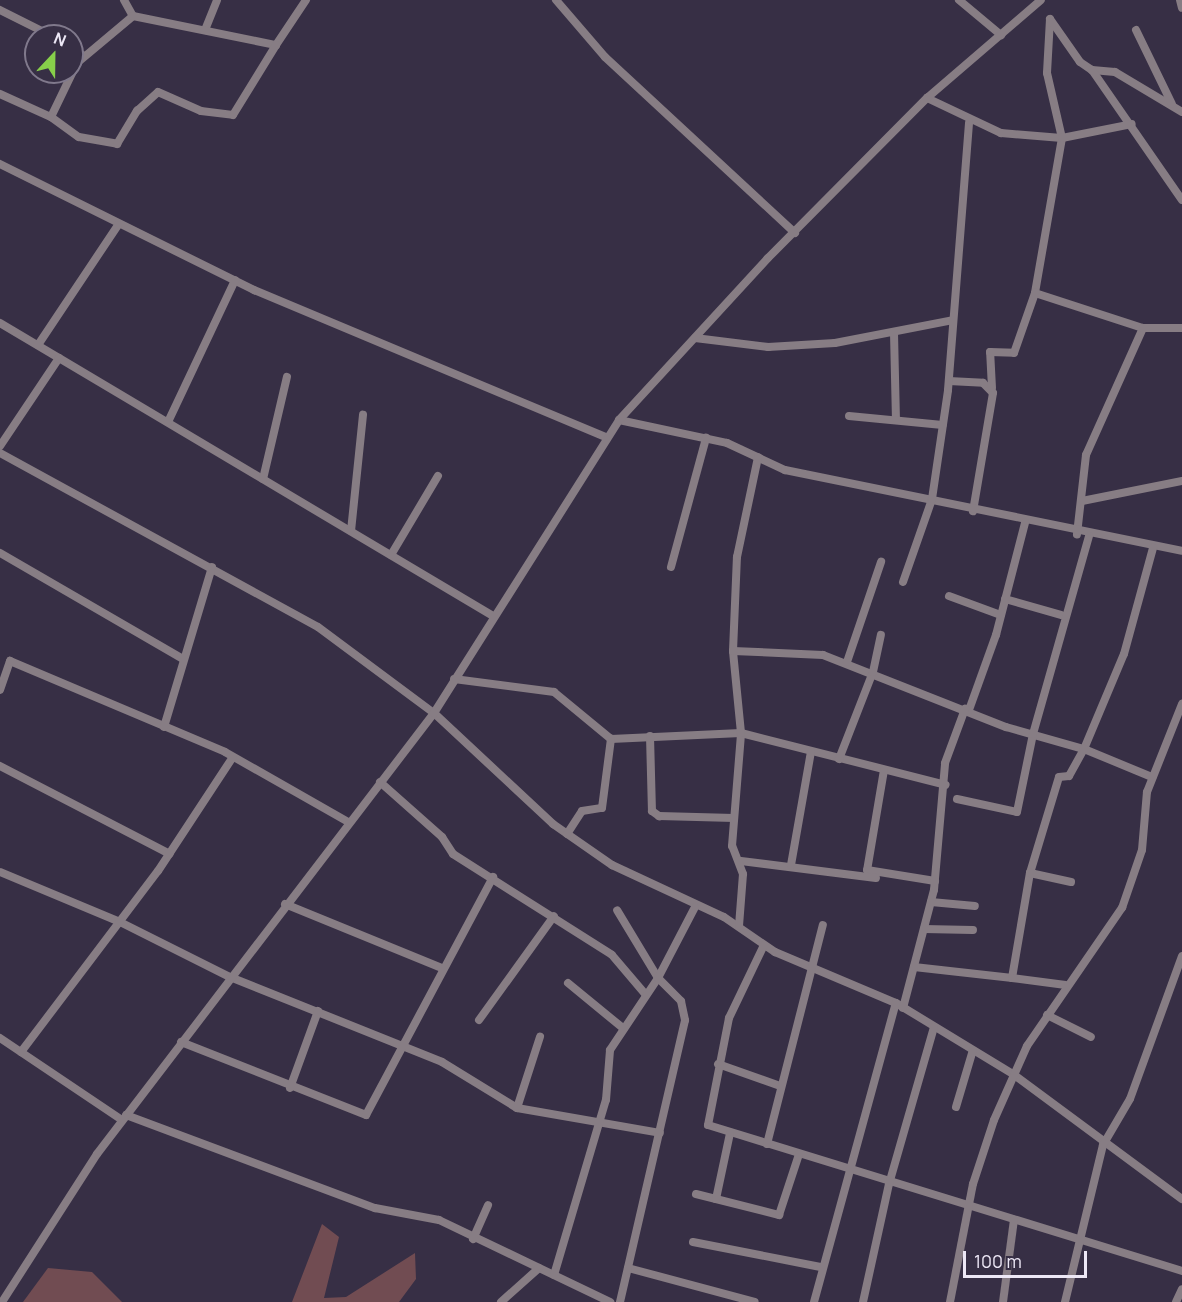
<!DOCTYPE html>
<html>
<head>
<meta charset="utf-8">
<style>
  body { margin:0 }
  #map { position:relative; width:1182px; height:1302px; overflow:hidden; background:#372f45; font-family:Manrope,sans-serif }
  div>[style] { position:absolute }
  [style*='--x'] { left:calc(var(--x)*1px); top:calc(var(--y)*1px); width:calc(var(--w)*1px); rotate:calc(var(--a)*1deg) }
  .green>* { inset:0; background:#714c52 }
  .street>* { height:8px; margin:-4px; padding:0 4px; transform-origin:4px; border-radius:4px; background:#877d84 }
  span { translate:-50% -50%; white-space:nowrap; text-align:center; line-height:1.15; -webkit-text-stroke:5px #372f45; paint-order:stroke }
  .north { position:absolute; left:24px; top:24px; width:60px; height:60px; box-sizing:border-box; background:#372f45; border:2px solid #80798c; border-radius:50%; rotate:22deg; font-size:16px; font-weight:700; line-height:24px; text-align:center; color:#ede8f6 }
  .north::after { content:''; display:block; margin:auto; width:21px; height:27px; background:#87cf4a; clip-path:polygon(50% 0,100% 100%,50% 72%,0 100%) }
  .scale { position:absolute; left:963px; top:1251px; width:124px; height:27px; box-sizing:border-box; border:3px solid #ede8f6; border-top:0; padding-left:8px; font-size:18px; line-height:21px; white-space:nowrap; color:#ede8f6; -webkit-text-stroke:4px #372f45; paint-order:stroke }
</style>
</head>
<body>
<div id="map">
  <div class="green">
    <i style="clip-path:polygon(322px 1224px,339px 1237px,324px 1298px,346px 1297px,415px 1253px,416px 1279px,399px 1302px,292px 1302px)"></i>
    <i style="clip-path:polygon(48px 1268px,92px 1272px,122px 1302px,23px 1302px)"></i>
  </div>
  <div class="street">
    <i style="--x:124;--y:0;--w:18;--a:61"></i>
    <i style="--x:556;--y:0;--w:75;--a:49.3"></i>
    <i style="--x:605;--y:57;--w:259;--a:42.8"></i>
    <i style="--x:959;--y:0;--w:55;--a:39.8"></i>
    <i style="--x:1180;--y:0;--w:8;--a:76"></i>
    <i style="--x:0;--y:10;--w:58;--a:26.6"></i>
    <i style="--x:1050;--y:19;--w:54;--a:93.2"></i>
    <i style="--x:1047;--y:73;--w:67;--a:77"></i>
    <i style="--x:1062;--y:138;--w:157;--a:99.9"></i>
    <i style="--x:1035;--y:293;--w:114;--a:18"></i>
    <i style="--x:1143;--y:328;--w:139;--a:114.2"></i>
    <i style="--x:1086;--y:455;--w:80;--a:96.5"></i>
    <i style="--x:1050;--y:19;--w:52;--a:55.1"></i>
    <i style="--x:1080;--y:62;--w:14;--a:34"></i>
    <i style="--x:1092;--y:70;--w:23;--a:5"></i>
    <i style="--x:1115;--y:72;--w:78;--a:30.8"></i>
    <i style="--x:205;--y:30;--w:32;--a:-68"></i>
    <i style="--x:1136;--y:30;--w:82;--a:64.1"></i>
    <i style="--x:72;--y:48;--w:14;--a:34"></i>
    <i style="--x:1092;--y:70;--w:158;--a:55.3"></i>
    <i style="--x:0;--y:94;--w:56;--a:24.3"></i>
    <i style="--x:51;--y:117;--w:60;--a:-64.3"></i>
    <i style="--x:77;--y:63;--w:73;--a:-40"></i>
    <i style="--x:133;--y:16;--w:146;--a:11.5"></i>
    <i style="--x:276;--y:45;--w:54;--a:-56.3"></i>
    <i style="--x:927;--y:98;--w:82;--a:25.3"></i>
    <i style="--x:1001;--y:133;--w:61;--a:4.7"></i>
    <i style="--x:1062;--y:138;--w:71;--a:-11.3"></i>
    <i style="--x:51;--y:117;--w:34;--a:36"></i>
    <i style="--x:79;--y:137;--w:39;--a:10"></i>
    <i style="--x:117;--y:144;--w:39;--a:-59"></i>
    <i style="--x:137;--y:111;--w:28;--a:-42"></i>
    <i style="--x:158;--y:92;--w:47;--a:23.8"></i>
    <i style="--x:201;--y:111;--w:32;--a:7"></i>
    <i style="--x:233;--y:115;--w:82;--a:-58.4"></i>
    <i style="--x:0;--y:164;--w:284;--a:26.4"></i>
    <i style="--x:254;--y:290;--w:383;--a:22.7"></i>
    <i style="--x:0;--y:323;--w:69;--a:30.7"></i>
    <i style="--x:59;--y:358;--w:106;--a:123.8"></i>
    <i style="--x:1143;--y:328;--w:39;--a:0"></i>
    <i style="--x:894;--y:333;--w:87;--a:88.7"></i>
    <i style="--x:695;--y:338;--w:74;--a:7"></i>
    <i style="--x:768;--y:347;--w:67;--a:-3.4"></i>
    <i style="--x:835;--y:343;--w:120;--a:-11"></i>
    <i style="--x:38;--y:345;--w:144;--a:-56.3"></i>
    <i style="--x:59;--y:358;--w:505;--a:30.73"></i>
    <i style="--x:949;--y:381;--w:34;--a:3"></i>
    <i style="--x:983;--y:383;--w:14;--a:45"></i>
    <i style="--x:993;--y:393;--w:120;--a:99.6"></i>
    <i style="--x:992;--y:388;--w:36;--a:-93"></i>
    <i style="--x:990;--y:352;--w:24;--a:2"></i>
    <i style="--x:1014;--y:353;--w:64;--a:-70.7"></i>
    <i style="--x:849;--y:416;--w:94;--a:5.5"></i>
    <i style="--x:619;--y:420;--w:110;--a:12"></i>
    <i style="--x:727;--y:443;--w:64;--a:25"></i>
    <i style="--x:785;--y:470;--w:405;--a:11.5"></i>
    <i style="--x:168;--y:422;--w:157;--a:-64.7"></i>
    <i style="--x:0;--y:453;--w:362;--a:28.7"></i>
    <i style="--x:318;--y:627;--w:144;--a:36.6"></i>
    <i style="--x:434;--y:713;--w:163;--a:43"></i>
    <i style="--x:553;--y:824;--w:72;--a:34.8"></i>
    <i style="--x:612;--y:865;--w:123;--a:24.9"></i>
    <i style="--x:724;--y:917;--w:62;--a:34.5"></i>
    <i style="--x:775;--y:952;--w:131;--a:22.9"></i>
    <i style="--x:896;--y:1003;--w:137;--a:31.3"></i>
    <i style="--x:1013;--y:1074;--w:210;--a:36.5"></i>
    <i style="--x:263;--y:479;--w:105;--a:-76.8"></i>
    <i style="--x:1082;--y:501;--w:102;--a:-11.3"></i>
    <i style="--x:351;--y:531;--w:117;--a:-84.1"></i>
    <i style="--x:0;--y:553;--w:211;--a:30.1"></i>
    <i style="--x:391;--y:555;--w:92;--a:-59.3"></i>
    <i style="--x:671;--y:567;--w:134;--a:-74.8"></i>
    <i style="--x:903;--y:582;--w:88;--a:-70.7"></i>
    <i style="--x:932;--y:499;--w:110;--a:-81.6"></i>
    <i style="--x:948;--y:390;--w:268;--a:-85.5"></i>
    <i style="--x:949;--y:596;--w:55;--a:20.1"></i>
    <i style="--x:1005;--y:599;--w:58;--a:15.9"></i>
    <i style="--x:733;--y:651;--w:90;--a:2.5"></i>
    <i style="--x:823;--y:655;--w:197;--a:21.5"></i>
    <i style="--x:1006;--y:727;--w:81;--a:15.8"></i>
    <i style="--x:1084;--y:749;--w:103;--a:-67.2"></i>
    <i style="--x:1124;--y:654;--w:110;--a:-74.7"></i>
    <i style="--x:847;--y:662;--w:106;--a:-71.2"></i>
    <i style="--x:454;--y:679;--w:101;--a:7.4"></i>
    <i style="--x:554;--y:692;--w:74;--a:39.5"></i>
    <i style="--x:611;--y:739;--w:130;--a:-2.6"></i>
    <i style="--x:741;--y:733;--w:211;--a:14.2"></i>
    <i style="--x:0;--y:690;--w:31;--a:-71"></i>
    <i style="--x:10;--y:661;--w:233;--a:22.9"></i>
    <i style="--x:225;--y:752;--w:142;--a:29.6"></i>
    <i style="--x:969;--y:710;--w:80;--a:-70.2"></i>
    <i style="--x:996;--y:635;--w:116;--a:-75.5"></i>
    <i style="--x:164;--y:727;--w:167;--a:-73.3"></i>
    <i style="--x:650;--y:736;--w:75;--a:88.5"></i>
    <i style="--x:652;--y:811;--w:9;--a:36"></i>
    <i style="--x:659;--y:816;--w:75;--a:1.5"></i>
    <i style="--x:839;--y:759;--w:93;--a:-68.7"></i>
    <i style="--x:873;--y:672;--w:38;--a:-78"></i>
    <i style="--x:0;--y:766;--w:191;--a:27.4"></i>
    <i style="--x:884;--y:770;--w:101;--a:99.6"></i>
    <i style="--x:867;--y:870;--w:69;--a:9.2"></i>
    <i style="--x:380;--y:782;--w:83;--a:41.6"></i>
    <i style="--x:442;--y:837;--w:20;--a:57"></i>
    <i style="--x:453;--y:854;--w:188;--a:32.4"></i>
    <i style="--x:612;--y:955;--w:52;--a:49.6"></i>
    <i style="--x:957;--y:799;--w:61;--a:12.2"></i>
    <i style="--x:1017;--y:812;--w:80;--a:-78.4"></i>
    <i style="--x:1033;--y:734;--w:206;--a:-74.2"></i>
    <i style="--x:567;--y:834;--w:27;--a:-57"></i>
    <i style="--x:582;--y:811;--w:20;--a:-9"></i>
    <i style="--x:602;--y:808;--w:70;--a:-82.6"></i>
    <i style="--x:741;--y:861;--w:136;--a:7.2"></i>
    <i style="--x:791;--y:865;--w:115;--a:-80"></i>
    <i style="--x:0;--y:872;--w:130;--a:22.6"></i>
    <i style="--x:120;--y:922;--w:123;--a:26.6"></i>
    <i style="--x:230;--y:977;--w:228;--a:21.8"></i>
    <i style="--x:442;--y:1062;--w:88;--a:31.5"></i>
    <i style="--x:517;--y:1108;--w:145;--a:9.9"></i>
    <i style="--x:1030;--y:873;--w:100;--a:-73.2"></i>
    <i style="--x:1059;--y:777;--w:10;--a:-6"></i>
    <i style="--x:1069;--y:776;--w:31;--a:-61"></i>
    <i style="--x:1084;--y:749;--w:74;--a:22.4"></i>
    <i style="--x:931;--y:902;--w:44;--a:5.2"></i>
    <i style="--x:285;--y:904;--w:170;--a:22.2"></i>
    <i style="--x:739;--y:926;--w:52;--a:-85.6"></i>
    <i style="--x:743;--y:874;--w:30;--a:-111"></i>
    <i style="--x:732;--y:846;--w:113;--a:-85.4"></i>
    <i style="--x:741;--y:733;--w:82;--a:-95.6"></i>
    <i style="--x:733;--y:651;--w:94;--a:-87.6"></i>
    <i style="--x:737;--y:557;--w:102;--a:-78.1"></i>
    <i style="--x:924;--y:929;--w:49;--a:1.2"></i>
    <i style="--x:764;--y:945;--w:81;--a:115.6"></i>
    <i style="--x:729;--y:1018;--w:109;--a:101.1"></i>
    <i style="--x:708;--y:1125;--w:496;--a:17.1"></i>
    <i style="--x:914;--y:967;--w:99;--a:6.4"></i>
    <i style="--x:1012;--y:978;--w:107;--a:-80.3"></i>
    <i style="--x:1030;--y:873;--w:42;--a:12.4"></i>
    <i style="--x:1012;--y:978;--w:54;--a:7.4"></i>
    <i style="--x:568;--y:983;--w:72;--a:39.4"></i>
    <i style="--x:903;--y:1008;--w:122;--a:-75.3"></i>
    <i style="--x:934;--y:890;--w:127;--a:-85"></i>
    <i style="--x:945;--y:763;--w:58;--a:-69.7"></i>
    <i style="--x:1047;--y:1015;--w:49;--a:26.6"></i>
    <i style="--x:479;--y:1020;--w:128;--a:-54.2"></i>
    <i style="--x:0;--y:1038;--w:147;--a:33.9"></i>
    <i style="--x:181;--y:1042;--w:199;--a:21.5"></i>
    <i style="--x:366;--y:1115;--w:270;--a:-61.9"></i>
    <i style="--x:21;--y:1052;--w:227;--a:-52.9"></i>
    <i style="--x:158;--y:871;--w:136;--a:-56.7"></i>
    <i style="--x:718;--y:1064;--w:66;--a:19.5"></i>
    <i style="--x:290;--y:1088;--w:82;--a:-70"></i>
    <i style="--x:956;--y:1107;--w:59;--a:-73.4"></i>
    <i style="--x:517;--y:1108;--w:75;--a:-72.1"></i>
    <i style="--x:126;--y:1115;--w:266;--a:20.5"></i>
    <i style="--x:375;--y:1208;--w:65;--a:10.6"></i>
    <i style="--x:439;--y:1220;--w:190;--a:25.6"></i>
    <i style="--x:767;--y:1144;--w:226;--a:-75.7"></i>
    <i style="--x:696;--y:1194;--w:86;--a:14.2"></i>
    <i style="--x:779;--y:1215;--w:64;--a:-71.8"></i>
    <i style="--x:716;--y:1199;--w:67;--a:-78"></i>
    <i style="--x:473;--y:1239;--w:37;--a:-66"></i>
    <i style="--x:693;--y:1242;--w:130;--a:11.1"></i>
    <i style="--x:628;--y:1268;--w:131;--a:15"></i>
    <i style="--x:554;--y:1275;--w:183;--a:-73.5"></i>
    <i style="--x:606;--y:1100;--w:50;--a:-85.4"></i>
    <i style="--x:610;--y:1050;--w:87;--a:-56.3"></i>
    <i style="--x:658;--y:978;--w:79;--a:-121.1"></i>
    <i style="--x:2;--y:1302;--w:176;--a:-57.3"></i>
    <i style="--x:97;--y:1154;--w:555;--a:-52.61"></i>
    <i style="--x:434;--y:713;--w:347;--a:-57.7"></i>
    <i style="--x:619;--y:420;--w:220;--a:-47.4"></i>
    <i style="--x:768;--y:258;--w:226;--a:-45.2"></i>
    <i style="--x:927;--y:98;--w:150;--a:-40.7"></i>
    <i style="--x:501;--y:1302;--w:51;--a:-41.8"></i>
    <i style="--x:620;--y:1302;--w:289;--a:-77"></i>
    <i style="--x:685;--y:1020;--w:19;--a:-102"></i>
    <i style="--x:681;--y:1001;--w:33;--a:-135"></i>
    <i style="--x:658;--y:978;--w:80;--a:-62.5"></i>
    <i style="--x:814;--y:1302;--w:310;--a:-74.7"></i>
    <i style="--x:863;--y:1302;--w:121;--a:-77.6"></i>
    <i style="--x:889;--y:1184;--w:163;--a:-74"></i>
    <i style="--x:950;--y:1302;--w:120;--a:-79"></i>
    <i style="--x:973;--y:1184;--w:67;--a:-71.8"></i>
    <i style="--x:994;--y:1120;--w:81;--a:-66"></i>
    <i style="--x:1027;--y:1046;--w:168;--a:-55.5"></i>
    <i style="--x:1122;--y:908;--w:61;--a:-71"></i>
    <i style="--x:1142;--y:850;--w:58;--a:-85.1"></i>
    <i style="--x:1147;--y:792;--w:95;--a:-68.3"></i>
    <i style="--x:1003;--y:1302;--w:83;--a:-82.4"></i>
    <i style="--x:1065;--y:1302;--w:162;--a:-76.4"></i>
    <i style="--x:1103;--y:1145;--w:53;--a:-59.6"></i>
    <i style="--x:1130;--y:1099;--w:152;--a:-70"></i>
    <i style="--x:1176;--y:1302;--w:14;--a:-65"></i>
  </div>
  <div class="north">N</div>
  <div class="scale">100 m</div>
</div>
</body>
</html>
